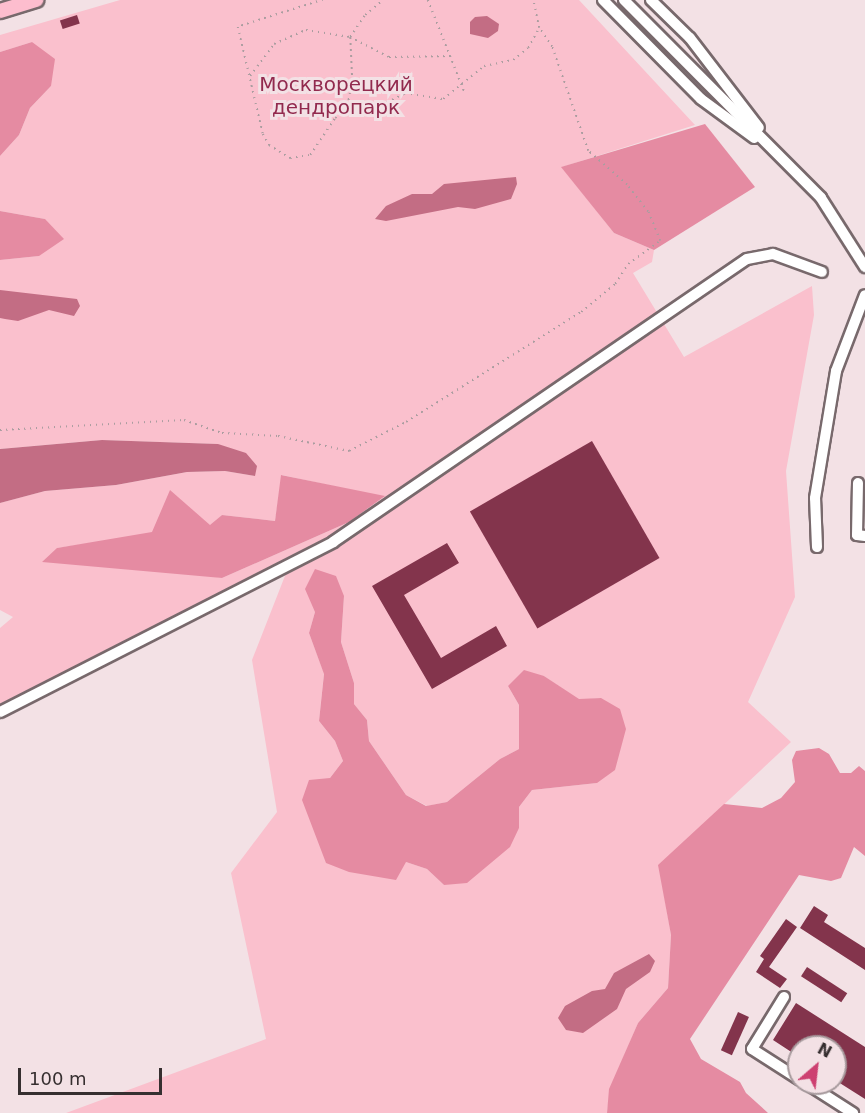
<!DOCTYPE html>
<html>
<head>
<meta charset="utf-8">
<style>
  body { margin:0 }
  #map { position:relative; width:865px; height:1113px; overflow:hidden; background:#f3e1e5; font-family:"DejaVu Sans",sans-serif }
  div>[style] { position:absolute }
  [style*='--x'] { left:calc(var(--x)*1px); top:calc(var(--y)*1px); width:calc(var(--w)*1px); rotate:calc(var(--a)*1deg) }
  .green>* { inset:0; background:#fac0cd }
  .forest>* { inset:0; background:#e58ba2 }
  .water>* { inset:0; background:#c36d84 }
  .building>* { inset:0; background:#83344c; transform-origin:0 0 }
  .path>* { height:1.5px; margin-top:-0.75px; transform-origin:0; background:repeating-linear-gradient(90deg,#ab9da0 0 1.5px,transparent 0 6px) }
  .roads { filter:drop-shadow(2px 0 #78696c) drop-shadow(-2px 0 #78696c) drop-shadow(0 2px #78696c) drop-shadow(0 -2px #78696c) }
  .minor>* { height:10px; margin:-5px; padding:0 5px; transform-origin:5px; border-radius:5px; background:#fff }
  .major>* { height:14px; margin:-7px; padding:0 7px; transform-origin:7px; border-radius:7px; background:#fdbdce }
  span { translate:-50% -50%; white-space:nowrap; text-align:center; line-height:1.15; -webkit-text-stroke:6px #f3e1e5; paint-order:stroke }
  .park-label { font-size:20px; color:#922a4e }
  .north { position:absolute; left:787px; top:1035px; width:60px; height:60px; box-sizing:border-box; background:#f3e1e5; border:2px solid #a79a9d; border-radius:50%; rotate:28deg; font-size:16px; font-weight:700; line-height:24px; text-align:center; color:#362f30 }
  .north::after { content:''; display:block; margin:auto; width:21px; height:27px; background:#cd4071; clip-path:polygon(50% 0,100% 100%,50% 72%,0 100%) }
  .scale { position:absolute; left:18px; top:1068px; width:144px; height:27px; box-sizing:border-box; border:3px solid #362f30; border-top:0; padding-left:8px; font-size:18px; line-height:21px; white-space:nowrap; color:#362f30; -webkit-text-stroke:4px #f3e1e5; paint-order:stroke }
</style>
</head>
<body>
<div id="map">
  <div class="green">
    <i style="clip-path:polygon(evenodd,120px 0,579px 0,695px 125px,562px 167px,614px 233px,654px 250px,652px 262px,633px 273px,684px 357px,812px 286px,814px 315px,786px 471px,795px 597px,748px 702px,791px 742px,659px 865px,671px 935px,668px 988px,638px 1023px,610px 1089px,607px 1113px,66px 1113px,266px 1039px,231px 873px,277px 812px,252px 660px,290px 563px,0 708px,0 628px,13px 617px,0 610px,0 503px,45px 491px,116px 485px,187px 472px,225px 471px,255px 476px,218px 444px,102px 440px,0 449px,0 260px,39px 256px,45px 219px,0 211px,0 156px,19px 135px,30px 108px,51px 86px,32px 42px,0 52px,0 35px,120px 0,282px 475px,384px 497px,349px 522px,222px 578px,57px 548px,210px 526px,222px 515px,275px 521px,282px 475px,120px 0,344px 596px,341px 642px,354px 683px,354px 704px,367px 720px,369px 741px,406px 795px,427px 806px,447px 802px,500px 759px,519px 749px,519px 705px,508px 686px,544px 676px,579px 700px,601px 698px,597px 783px,532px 790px,519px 807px,519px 828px,444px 885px,427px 869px,406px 862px,330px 778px,343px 761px,335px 741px,319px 721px,324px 673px,309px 633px,315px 612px,344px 596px)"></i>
  </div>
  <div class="forest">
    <i style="clip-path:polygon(32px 42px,55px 59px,51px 86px,30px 108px,19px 135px,0 156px,0 52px)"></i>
    <i style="clip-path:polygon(705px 124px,755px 187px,654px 250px,614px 233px,561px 167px)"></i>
    <i style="clip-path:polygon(0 211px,45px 219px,64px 239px,39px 256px,0 260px)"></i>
    <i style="clip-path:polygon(281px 475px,385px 496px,349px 522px,222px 578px,42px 562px,57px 548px,152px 532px,170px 490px,210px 525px,222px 515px,275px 521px)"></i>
    <i style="clip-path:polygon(315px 569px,336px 576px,344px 596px,341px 642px,354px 683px,354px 704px,367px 720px,369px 741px,406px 795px,426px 806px,447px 802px,500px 759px,519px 749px,519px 705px,508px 686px,524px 670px,544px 676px,579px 699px,601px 698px,620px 709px,626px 729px,615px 770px,597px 783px,532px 790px,519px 807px,519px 828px,510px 847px,467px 883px,444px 885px,427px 869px,406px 862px,396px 880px,349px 872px,326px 863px,302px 800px,309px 780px,330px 778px,343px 761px,335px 741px,319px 721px,324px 674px,309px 633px,315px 612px,305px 589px)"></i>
    <i style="clip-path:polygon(819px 748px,829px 754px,840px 773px,851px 773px,859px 766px,865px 771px,865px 856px,854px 847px,841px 878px,831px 881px,799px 875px,690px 1039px,701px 1059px,740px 1082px,746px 1093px,768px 1113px,607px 1113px,609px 1089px,638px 1023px,668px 988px,671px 935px,658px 865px,724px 804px,762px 808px,781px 798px,795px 782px,792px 760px,796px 751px)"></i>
  </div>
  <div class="water">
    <i style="clip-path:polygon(487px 16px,499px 24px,498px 31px,488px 38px,470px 34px,470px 22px,475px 17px)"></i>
    <i style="clip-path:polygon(516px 177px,517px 184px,511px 199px,475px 209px,458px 207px,386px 221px,375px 219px,386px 206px,412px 194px,432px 194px,444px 184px)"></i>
    <i style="clip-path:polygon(0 290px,77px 299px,80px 306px,74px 316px,49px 310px,18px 321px,5px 319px,0 318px)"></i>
    <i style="clip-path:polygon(102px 440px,218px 444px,246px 453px,257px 466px,255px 476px,225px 471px,187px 472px,116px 485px,45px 491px,0 503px,0 449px)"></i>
    <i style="clip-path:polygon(649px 954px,655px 961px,650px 972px,626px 989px,617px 1009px,583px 1033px,566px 1030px,558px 1018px,565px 1006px,592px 991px,605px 989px,614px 973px)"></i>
  </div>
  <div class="building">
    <i style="left:77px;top:15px;width:9px;height:18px;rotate:72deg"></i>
    <i style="left:592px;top:441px;width:135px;height:141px;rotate:60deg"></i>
    <i style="clip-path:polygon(447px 543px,459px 563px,404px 595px,441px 658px,496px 626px,507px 646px,432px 689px,372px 586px)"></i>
    <i style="clip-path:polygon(814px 906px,828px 915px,824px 922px,865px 948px,865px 970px,800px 928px)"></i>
    <i style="clip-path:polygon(786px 919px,797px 927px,769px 967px,787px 979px,780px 988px,756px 972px,764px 959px,760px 956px)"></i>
    <i style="left:807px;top:967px;width:48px;height:11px;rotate:33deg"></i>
    <i style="clip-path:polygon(796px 1003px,865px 1047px,865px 1099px,835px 1080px,835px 1047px,799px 1047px,799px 1057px,773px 1040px)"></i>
    <i style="left:738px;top:1012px;width:12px;height:42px;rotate:24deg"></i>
  </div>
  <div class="path">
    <i style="--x:323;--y:0;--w:89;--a:162.4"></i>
    <i style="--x:238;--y:27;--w:110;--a:76.8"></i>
    <i style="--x:263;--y:134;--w:13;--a:61"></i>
    <i style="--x:269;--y:145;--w:25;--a:32"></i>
    <i style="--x:290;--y:158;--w:20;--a:-9"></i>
    <i style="--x:310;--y:155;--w:45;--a:-56"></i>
    <i style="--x:335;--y:118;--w:13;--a:-29"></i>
    <i style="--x:346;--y:112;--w:32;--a:-79"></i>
    <i style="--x:352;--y:81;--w:44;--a:-92.6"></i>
    <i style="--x:350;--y:37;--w:27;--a:-56"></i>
    <i style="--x:365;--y:15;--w:23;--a:-40"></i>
    <i style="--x:428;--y:0;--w:98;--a:68.4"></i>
    <i style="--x:250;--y:76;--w:40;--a:-53"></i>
    <i style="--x:274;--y:44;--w:35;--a:-24"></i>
    <i style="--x:306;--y:30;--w:45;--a:9"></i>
    <i style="--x:350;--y:37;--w:44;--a:27.1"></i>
    <i style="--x:389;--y:57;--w:62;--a:-0.9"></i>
    <i style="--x:347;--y:112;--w:29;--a:-8"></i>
    <i style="--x:376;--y:108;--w:33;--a:-27"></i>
    <i style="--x:405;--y:93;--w:38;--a:9"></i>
    <i style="--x:443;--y:99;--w:53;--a:-38.8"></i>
    <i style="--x:484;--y:66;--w:30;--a:-12"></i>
    <i style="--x:513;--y:60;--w:19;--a:-39"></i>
    <i style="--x:528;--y:48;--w:23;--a:-61"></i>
    <i style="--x:539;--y:28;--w:29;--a:-102"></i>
    <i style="--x:0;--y:430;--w:184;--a:-3.1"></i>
    <i style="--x:184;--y:420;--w:40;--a:18.9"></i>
    <i style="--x:222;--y:433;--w:56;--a:3.1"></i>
    <i style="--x:278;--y:436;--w:73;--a:11.9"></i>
    <i style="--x:349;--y:451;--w:64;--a:-27"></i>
    <i style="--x:406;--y:422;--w:207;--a:-32.2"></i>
    <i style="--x:581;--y:312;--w:44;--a:-39.5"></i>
    <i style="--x:615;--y:284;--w:24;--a:-57"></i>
    <i style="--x:628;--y:264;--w:39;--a:-36"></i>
    <i style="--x:660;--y:241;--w:31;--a:-112"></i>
    <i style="--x:648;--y:212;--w:34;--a:-128"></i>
    <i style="--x:627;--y:185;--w:52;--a:-138.9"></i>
    <i style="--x:588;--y:151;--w:110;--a:-109.1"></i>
    <i style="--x:552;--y:47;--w:23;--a:-124"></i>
  </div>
  <div class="roads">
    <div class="minor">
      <i style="--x:603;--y:0;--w:139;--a:45.3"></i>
      <i style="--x:701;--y:99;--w:66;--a:36.3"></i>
      <i style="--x:624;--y:0;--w:279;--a:45.1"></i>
      <i style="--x:821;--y:198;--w:82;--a:57.5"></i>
      <i style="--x:651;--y:0;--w:54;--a:44.3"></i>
      <i style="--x:690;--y:38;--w:113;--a:52.5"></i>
      <i style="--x:858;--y:483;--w:52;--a:91.1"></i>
      <i style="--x:857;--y:535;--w:8;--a:7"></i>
      <i style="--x:817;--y:547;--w:49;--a:-92.3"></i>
      <i style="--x:815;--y:498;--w:129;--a:-80.6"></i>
      <i style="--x:836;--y:371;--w:81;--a:-69.1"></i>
      <i style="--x:0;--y:712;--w:374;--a:-27"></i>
      <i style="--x:333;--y:542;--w:501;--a:-34.36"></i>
      <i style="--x:747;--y:259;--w:26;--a:-11"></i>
      <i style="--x:773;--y:254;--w:52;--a:20.2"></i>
      <i style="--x:784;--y:997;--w:61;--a:121.6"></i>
      <i style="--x:752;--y:1049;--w:56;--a:32.6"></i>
      <i style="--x:806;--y:1083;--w:56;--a:32.6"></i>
    </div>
    <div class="major">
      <i style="--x:0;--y:11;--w:38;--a:-17"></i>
    </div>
  </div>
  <div class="park-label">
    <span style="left:336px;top:96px">Москворецкий<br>дендропарк</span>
  </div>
  <div class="north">N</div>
  <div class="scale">100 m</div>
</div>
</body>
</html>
